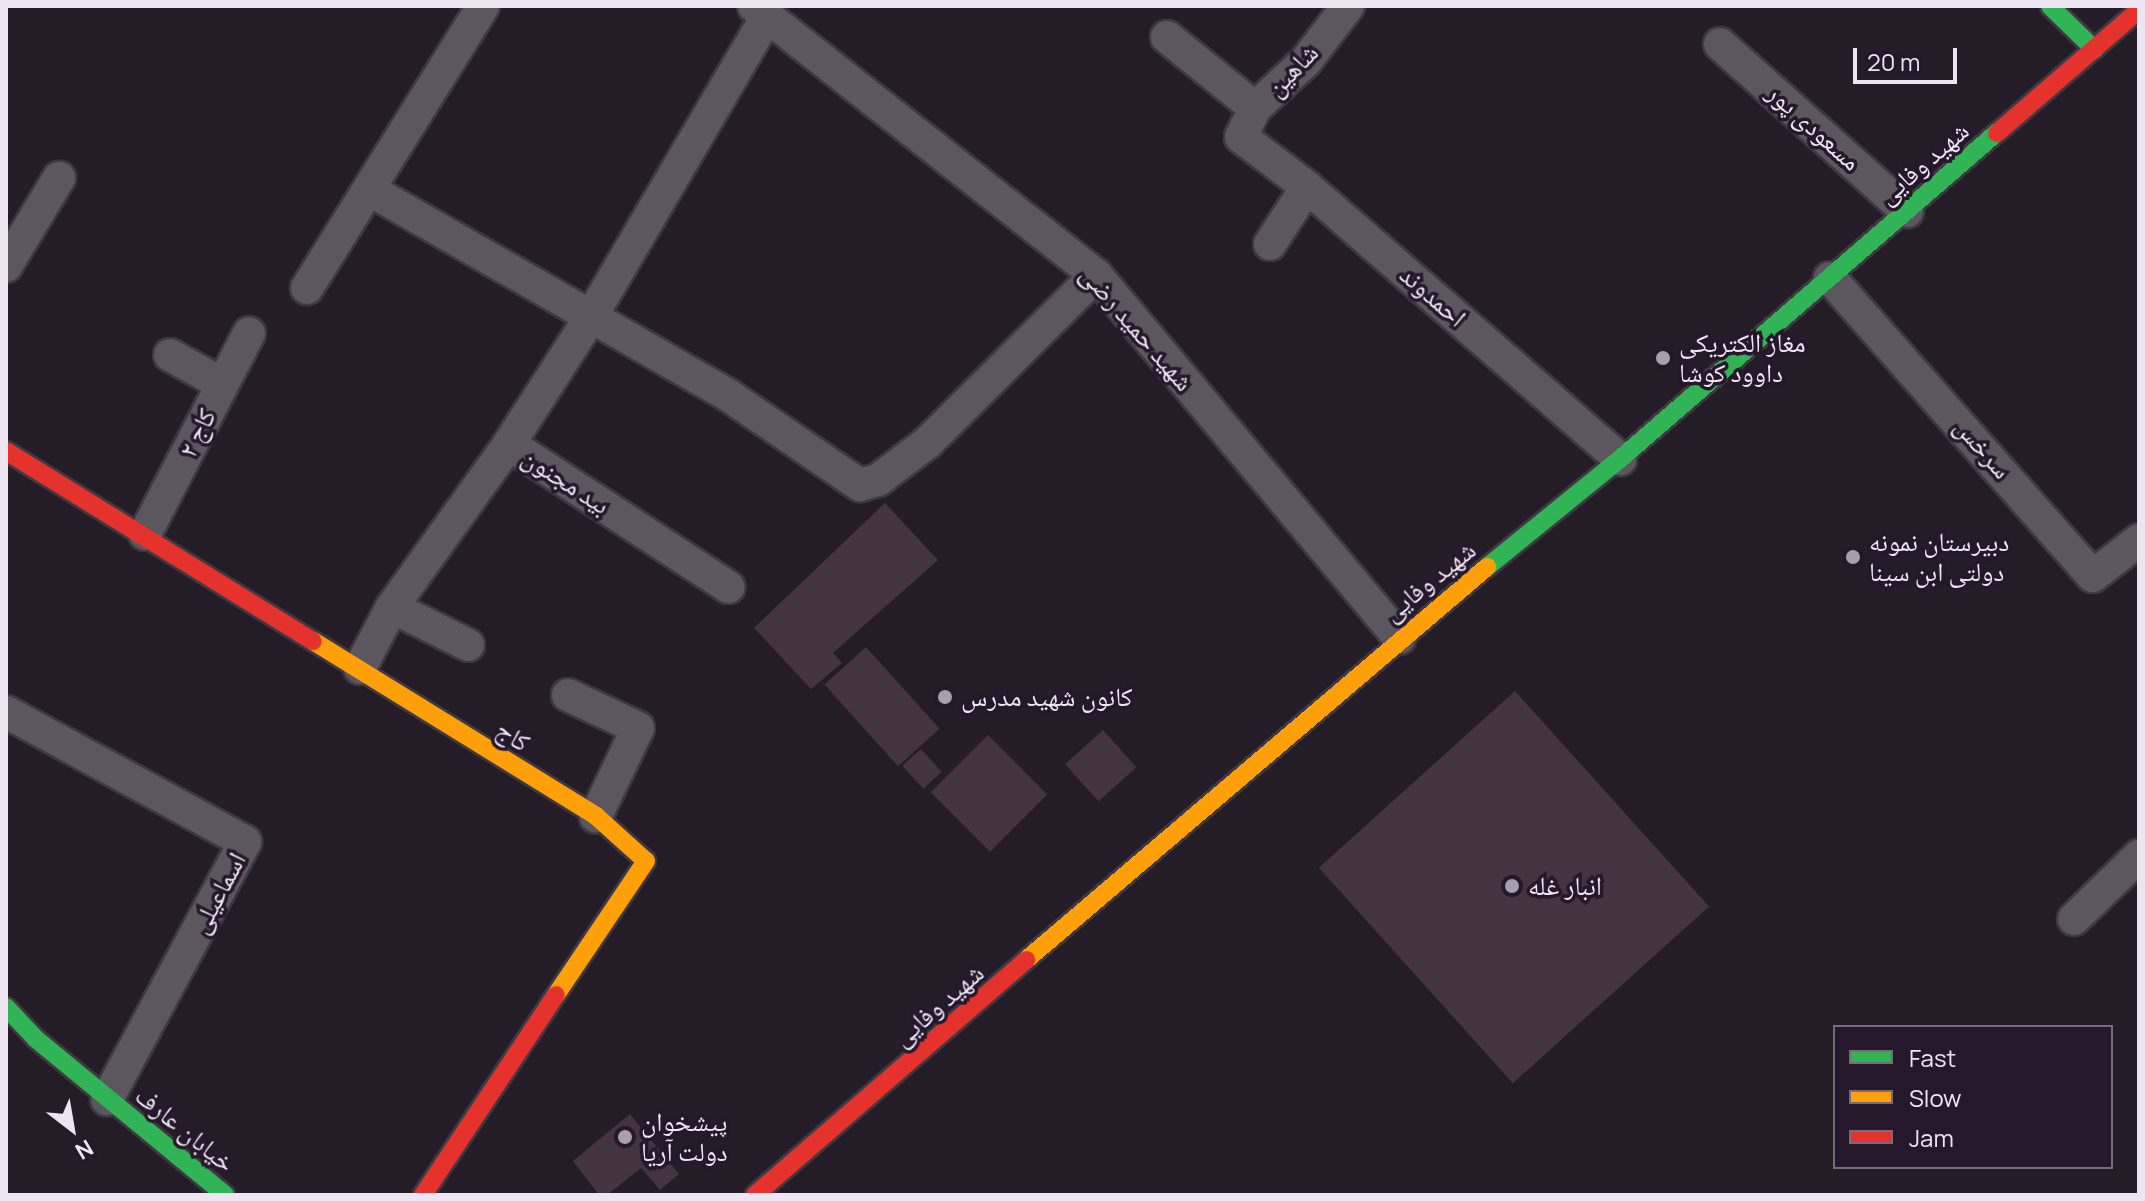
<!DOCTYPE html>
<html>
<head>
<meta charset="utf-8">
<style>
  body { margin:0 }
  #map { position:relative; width:2145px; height:1201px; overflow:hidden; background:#241c27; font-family:Manrope,"Noto Naskh Arabic",sans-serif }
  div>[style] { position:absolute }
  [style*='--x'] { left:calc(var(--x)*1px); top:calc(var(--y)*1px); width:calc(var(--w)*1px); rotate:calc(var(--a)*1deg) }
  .building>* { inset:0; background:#443340; transform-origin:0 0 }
  .roads { filter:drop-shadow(2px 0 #3e3840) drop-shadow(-2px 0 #3e3840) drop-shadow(0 2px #3e3840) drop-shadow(0 -2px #3e3840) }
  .street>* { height:32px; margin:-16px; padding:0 16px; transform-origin:16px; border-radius:16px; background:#5c565f }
  .fast>* { height:18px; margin:-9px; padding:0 9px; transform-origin:9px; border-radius:9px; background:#30b455 }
  .slow>* { height:18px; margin:-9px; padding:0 9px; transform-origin:9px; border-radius:9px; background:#ff9f0a }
  .jam>* { height:18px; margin:-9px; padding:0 9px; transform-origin:9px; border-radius:9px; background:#e5322d }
  .dots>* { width:22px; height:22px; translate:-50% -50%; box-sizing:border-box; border:4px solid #26182b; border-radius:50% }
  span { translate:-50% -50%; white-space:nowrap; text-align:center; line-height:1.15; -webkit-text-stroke:7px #26182b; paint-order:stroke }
  .street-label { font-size:26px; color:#eee5f2 }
  .poi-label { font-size:26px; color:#eee5f2 }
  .left { translate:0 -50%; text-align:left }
  .frame { position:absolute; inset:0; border:8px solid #eee5f2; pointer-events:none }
  .legend { position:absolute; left:1833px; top:1025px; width:280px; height:144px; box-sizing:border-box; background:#26182b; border:2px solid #766a7b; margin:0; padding:10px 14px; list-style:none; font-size:24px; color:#eee5f2 }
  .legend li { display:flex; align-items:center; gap:16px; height:40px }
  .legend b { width:40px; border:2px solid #766a7b }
  .north { position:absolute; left:32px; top:1089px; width:80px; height:80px; -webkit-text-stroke:6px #26182b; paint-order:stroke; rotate:149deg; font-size:22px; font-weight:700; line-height:32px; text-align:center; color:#eee5f2 }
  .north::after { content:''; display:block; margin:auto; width:28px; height:36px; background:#eee5f2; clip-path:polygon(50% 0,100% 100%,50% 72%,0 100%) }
  .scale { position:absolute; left:1853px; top:48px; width:104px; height:36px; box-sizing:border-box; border:4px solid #eee5f2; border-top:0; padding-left:10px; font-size:24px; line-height:28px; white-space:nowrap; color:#eee5f2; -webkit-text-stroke:6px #26182b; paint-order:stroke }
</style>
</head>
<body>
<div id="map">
  <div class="building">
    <i style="clip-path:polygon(885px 503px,938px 560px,833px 653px,842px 663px,811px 689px,754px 628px)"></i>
    <i style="left:866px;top:647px;width:110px;height:56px;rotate:48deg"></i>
    <i style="left:1515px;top:691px;width:290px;height:264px;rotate:48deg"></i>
    <i style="left:1103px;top:730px;width:50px;height:51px;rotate:48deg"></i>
    <i style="left:988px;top:735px;width:84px;height:81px;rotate:45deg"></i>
    <i style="left:921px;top:749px;width:31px;height:25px;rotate:48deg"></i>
    <i style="clip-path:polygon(630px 1114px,679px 1174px,660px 1190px,641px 1168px,607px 1195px,599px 1195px,573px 1161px)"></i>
  </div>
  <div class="roads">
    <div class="street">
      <i style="--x:754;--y:6;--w:435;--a:38.2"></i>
      <i style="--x:1096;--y:275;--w:473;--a:50.1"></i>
      <i style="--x:1348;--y:6;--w:69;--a:127.4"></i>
      <i style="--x:1306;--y:61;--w:69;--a:137.3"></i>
      <i style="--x:1255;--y:108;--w:32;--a:116"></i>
      <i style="--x:1241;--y:137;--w:83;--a:37.1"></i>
      <i style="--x:1307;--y:187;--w:415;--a:41"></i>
      <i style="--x:1167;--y:37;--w:113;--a:38.9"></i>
      <i style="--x:1720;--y:44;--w:251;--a:41.8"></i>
      <i style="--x:370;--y:190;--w:413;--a:29.8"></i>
      <i style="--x:728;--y:395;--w:160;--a:34.3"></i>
      <i style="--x:860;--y:485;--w:19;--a:-16"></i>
      <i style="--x:878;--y:480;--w:63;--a:-37.2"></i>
      <i style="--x:928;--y:442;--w:237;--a:-44.8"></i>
      <i style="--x:1270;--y:244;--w:68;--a:-57"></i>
      <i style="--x:6;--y:266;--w:103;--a:-58.9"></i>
      <i style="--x:1830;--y:278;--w:397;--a:48.6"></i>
      <i style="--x:2093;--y:576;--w:58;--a:-38"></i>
      <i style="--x:307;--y:288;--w:332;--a:-58"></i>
      <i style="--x:170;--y:355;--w:60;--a:29.1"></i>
      <i style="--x:509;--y:444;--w:153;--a:-57.2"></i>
      <i style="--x:592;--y:315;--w:346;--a:-59.6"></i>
      <i style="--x:145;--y:534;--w:226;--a:-62.6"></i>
      <i style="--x:392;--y:607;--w:85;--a:26.6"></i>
      <i style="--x:360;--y:668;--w:69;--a:-62.3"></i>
      <i style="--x:392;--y:607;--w:201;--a:-54.3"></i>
      <i style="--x:509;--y:444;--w:262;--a:33.1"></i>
      <i style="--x:568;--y:695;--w:77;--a:25.2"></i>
      <i style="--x:638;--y:728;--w:98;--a:115.5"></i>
      <i style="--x:6;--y:712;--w:272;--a:28.5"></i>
      <i style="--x:245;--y:842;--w:292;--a:118.2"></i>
      <i style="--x:2074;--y:919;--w:91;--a:-44.1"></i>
    </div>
    <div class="fast">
      <i style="--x:2050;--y:6;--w:62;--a:44.3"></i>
      <i style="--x:1487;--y:567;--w:171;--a:-39.1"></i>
      <i style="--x:1620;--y:459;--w:498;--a:-40.9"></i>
      <i style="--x:6;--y:1007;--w:44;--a:46.8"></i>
      <i style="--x:36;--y:1039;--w:245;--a:39.5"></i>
    </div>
    <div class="slow">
      <i style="--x:313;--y:641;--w:333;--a:31.7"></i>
      <i style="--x:596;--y:816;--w:67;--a:42"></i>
      <i style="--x:646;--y:861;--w:161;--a:123.9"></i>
      <i style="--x:1026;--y:960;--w:606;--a:-40.45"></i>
    </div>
    <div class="jam">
      <i style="--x:1997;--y:133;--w:188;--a:-40.9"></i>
      <i style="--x:6;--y:451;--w:361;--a:31.8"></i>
      <i style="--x:423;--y:1195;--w:240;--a:-56.4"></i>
      <i style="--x:755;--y:1195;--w:359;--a:-40.9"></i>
    </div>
  </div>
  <div class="dots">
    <i style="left:1663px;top:358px;background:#a79fab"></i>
    <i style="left:1853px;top:557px;background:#a79fab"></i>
    <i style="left:945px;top:697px;background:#a79fab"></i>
    <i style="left:1512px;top:886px;background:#a79fab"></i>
    <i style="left:625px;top:1137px;background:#a79fab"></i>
  </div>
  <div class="street-label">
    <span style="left:1292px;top:70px;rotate:-46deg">شاهین</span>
    <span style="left:1814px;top:127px;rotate:42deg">مسعودی پور</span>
    <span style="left:1923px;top:163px;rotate:-41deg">شهید وفایی</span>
    <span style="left:1433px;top:296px;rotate:41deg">احمدوند</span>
    <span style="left:1137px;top:328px;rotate:49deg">شهید حمید رضی</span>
    <span style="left:197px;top:433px;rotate:-63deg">کاج ۲</span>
    <span style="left:1983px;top:448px;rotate:49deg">سرخس</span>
    <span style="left:566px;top:481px;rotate:33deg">بید مجنون</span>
    <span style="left:1429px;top:581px;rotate:-39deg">شهید وفایی</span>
    <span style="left:513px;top:736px;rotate:32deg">کاج</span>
    <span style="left:218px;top:893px;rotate:-62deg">اسماعیلی</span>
    <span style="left:938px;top:1005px;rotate:-41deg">شهید وفایی</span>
    <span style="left:185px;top:1129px;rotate:39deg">خیابان عارف</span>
  </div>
  <div class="poi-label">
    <span class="left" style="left:1679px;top:358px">مغاز الکتریکی<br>داوود کوشا</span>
    <span class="left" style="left:1869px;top:557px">دبیرستان نمونه<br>دولتی ابن سینا</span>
    <span class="left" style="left:961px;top:697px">کانون شهید مدرس</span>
    <span class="left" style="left:1528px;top:886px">انبار غله</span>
    <span class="left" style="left:641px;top:1137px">پیشخوان<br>دولت آریا</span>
  </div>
  <div class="frame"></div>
  <ul class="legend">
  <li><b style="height:10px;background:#30b455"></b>Fast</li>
  <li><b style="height:10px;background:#ff9f0a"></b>Slow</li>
  <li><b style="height:10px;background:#e5322d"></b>Jam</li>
  </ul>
  <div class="north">N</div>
  <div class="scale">20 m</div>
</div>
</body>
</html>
